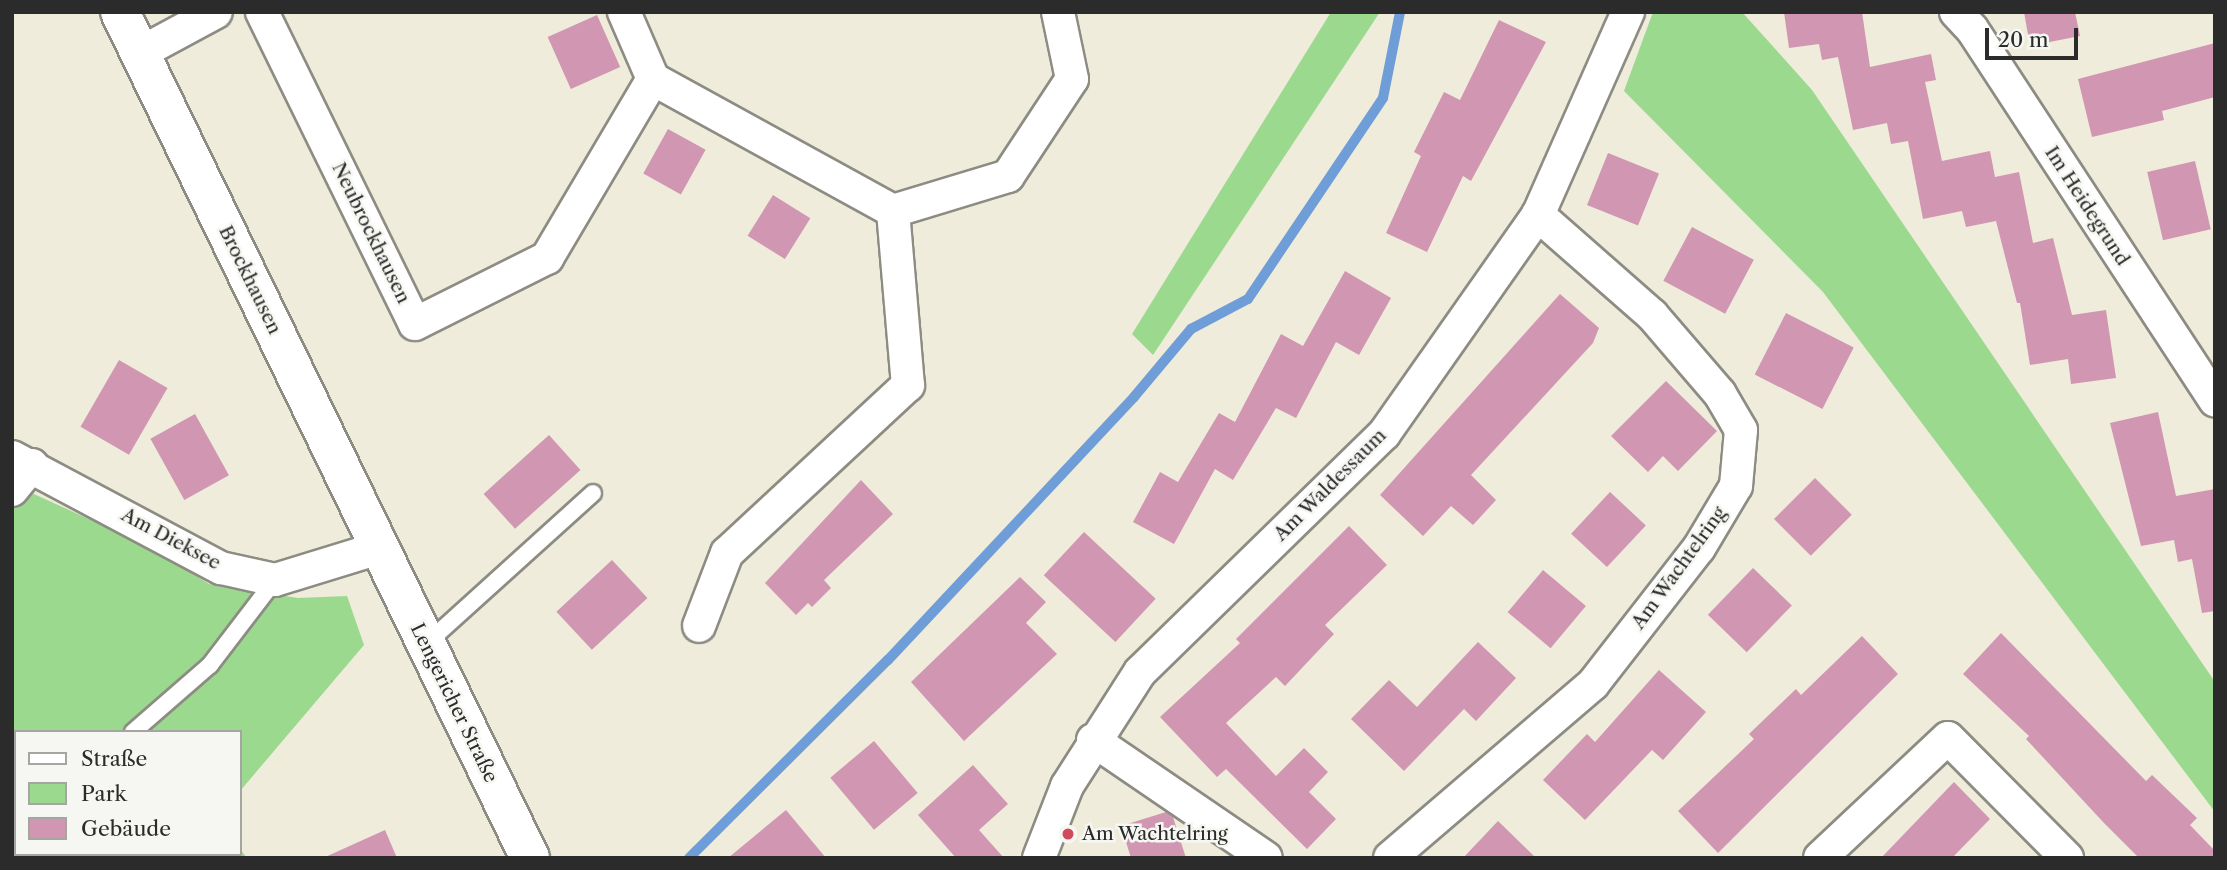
<!DOCTYPE html>
<html>
<head>
<meta charset="utf-8">
<style>
  body { margin:0 }
  #map { position:relative; width:2227px; height:870px; overflow:hidden; background:#efecdb; font-family:"Libre Caslon Text",serif }
  div>[style] { position:absolute }
  [style*='--x'] { left:calc(var(--x)*1px); top:calc(var(--y)*1px); width:calc(var(--w)*1px); rotate:calc(var(--a)*1deg) }
  .green>* { inset:0; background:#9bd98f }
  .stream>* { height:10px; margin:-5px; padding:0 5px; transform-origin:5px; border-radius:5px; background:#6f9dd7 }
  .building>* { inset:0; background:#d096b2; transform-origin:0 0 }
  .roads { filter:drop-shadow(2px 0 #8d8c83) drop-shadow(-2px 0 #8d8c83) drop-shadow(0 2px #8d8c83) drop-shadow(0 -2px #8d8c83) }
  .service>* { height:16px; margin:-8px; padding:0 8px; transform-origin:8px; border-radius:8px; background:#fff }
  .minor>* { height:32px; margin:-16px; padding:0 16px; transform-origin:16px; border-radius:16px; background:#fff }
  .secondary>* { height:38px; margin:-19px; padding:0 19px; transform-origin:19px; border-radius:19px; background:#fff }
  .dots>* { width:19px; height:19px; translate:-50% -50%; box-sizing:border-box; border:4px solid #f6f6f2; border-radius:50% }
  span { translate:-50% -50%; white-space:nowrap; text-align:center; line-height:1.15; -webkit-text-stroke:5px #f6f6f2; paint-order:stroke }
  .street-label { font-size:19px; color:#2b2b2b }
  .poi-label { font-size:19px; color:#2b2b2b }
  .left { translate:0 -50%; text-align:left }
  .frame { position:absolute; inset:0; border:14px solid #2b2b2b; pointer-events:none }
  .legend { position:absolute; left:14px; top:730px; width:228px; height:126px; box-sizing:border-box; background:#f6f6f2; border:2px solid #a5a5a2; margin:0; padding:9px 12px; list-style:none; font-size:21px; color:#2b2b2b }
  .legend li { display:flex; align-items:center; gap:14px; height:35px }
  .legend b { width:35px; border:2px solid #a5a5a2 }
  .scale { position:absolute; left:1985px; top:28px; width:93px; height:32px; box-sizing:border-box; border:4px solid #2b2b2b; border-top:0; padding-left:9px; font-size:21px; line-height:24px; white-space:nowrap; color:#2b2b2b; -webkit-text-stroke:5px #f6f6f2; paint-order:stroke }
</style>
</head>
<body>
<div id="map">
  <div class="green">
    <i style="clip-path:polygon(1331px 12px,1380px 12px,1153px 355px,1132px 334px)"></i>
    <i style="clip-path:polygon(1653px 12px,1742px 12px,1812px 90px,2215px 682px,2215px 812px,1823px 292px,1624px 91px)"></i>
    <i style="clip-path:polygon(12px 484px,148px 546px,209px 584px,298px 598px,347px 596px,364px 645px,240px 791px,240px 732px,16px 732px,16px 854px,240px 854px,240px 849px,247px 858px,12px 858px)"></i>
  </div>
  <div class="stream">
    <i style="--x:689;--y:858;--w:281;--a:-44.9"></i>
    <i style="--x:888;--y:660;--w:360;--a:-46.9"></i>
    <i style="--x:1134;--y:397;--w:89;--a:-50"></i>
    <i style="--x:1191;--y:329;--w:64;--a:-27.8"></i>
    <i style="--x:1248;--y:299;--w:242;--a:-56.1"></i>
    <i style="--x:1383;--y:98;--w:88;--a:-78.8"></i>
  </div>
  <div class="building">
    <i style="clip-path:polygon(1784px 12px,1862px 12px,1870px 67px,1931px 54px,1936px 80px,1925px 82px,1942px 161px,1990px 151px,1995px 177px,2019px 172px,2033px 243px,2053px 238px,2072px 315px,2106px 310px,2116px 378px,2071px 384px,2068px 359px,2030px 365px,2020px 303px,2017px 303px,1996px 221px,1966px 227px,1962px 211px,1923px 219px,1908px 141px,1891px 144px,1887px 123px,1853px 130px,1838px 57px,1822px 60px,1819px 44px,1789px 48px)"></i>
    <i style="clip-path:polygon(2024px 12px,2075px 12px,2080px 36px,2030px 46px)"></i>
    <i style="left:597px;top:15px;width:57px;height:54px;rotate:66deg"></i>
    <i style="clip-path:polygon(1499px 20px,1546px 42px,1471px 181px,1463px 176px,1427px 252px,1386px 233px,1421px 156px,1414px 152px,1444px 92px,1460px 100px)"></i>
    <i style="clip-path:polygon(2215px 43px,2215px 97px,2162px 111px,2164px 120px,2092px 137px,2078px 79px)"></i>
    <i style="left:668px;top:129px;width:43px;height:51px;rotate:29deg"></i>
    <i style="left:1608px;top:153px;width:55px;height:56px;rotate:22deg"></i>
    <i style="left:2195px;top:161px;width:70px;height:49px;rotate:77deg"></i>
    <i style="left:773px;top:195px;width:44px;height:48px;rotate:32deg"></i>
    <i style="left:1692px;top:227px;width:70px;height:61px;rotate:28deg"></i>
    <i style="clip-path:polygon(1345px 271px,1391px 298px,1359px 355px,1336px 342px,1296px 418px,1276px 408px,1233px 480px,1215px 469px,1174px 544px,1133px 522px,1160px 472px,1178px 482px,1219px 413px,1235px 422px,1281px 334px,1303px 346px)"></i>
    <i style="clip-path:polygon(1560px 294px,1599px 328px,1593px 343px,1471px 475px,1496px 500px,1473px 525px,1451px 506px,1423px 536px,1380px 495px)"></i>
    <i style="left:1786px;top:313px;width:76px;height:69px;rotate:27deg"></i>
    <i style="left:119px;top:360px;width:56px;height:77px;rotate:30deg"></i>
    <i style="clip-path:polygon(1666px 381px,1717px 431px,1678px 471px,1663px 456px,1648px 472px,1611px 436px)"></i>
    <i style="clip-path:polygon(2158px 412px,2176px 496px,2215px 489px,2215px 611px,2202px 613px,2192px 559px,2178px 562px,2174px 540px,2141px 546px,2110px 423px)"></i>
    <i style="left:195px;top:414px;width:70px;height:51px;rotate:61deg"></i>
    <i style="left:549px;top:435px;width:47px;height:88px;rotate:48deg"></i>
    <i style="left:1815px;top:478px;width:52px;height:58px;rotate:45deg"></i>
    <i style="clip-path:polygon(861px 480px,893px 514px,824px 580px,831px 588px,812px 607px,808px 603px,796px 615px,765px 583px)"></i>
    <i style="left:1610px;top:492px;width:49px;height:57px;rotate:43deg"></i>
    <i style="clip-path:polygon(1349px 526px,1387px 565px,1325px 625px,1334px 634px,1285px 686px,1276px 677px,1226px 723px,1276px 776px,1304px 748px,1328px 772px,1309px 792px,1336px 819px,1307px 849px,1226px 769px,1217px 777px,1160px 717px,1240px 643px,1236px 639px)"></i>
    <i style="left:1084px;top:532px;width:98px;height:59px;rotate:43deg"></i>
    <i style="left:612px;top:560px;width:52px;height:76px;rotate:47deg"></i>
    <i style="left:1753px;top:568px;width:54px;height:65px;rotate:44deg"></i>
    <i style="left:1543px;top:570px;width:56px;height:55px;rotate:40deg"></i>
    <i style="clip-path:polygon(1020px 577px,1046px 602px,1026px 623px,1057px 654px,964px 741px,911px 682px)"></i>
    <i style="clip-path:polygon(2001px 633px,2146px 781px,2152px 775px,2197px 818px,2190px 825px,2215px 851px,2215px 858px,2139px 858px,2104px 823px,2026px 739px,2029px 736px,1963px 674px)"></i>
    <i style="clip-path:polygon(1862px 636px,1898px 674px,1718px 853px,1678px 811px,1754px 739px,1749px 734px,1796px 689px,1801px 695px)"></i>
    <i style="clip-path:polygon(1478px 642px,1516px 678px,1476px 721px,1464px 709px,1404px 771px,1351px 719px,1389px 680px,1417px 707px)"></i>
    <i style="clip-path:polygon(1659px 670px,1706px 712px,1663px 760px,1652px 750px,1585px 820px,1543px 780px,1587px 734px,1595px 742px)"></i>
    <i style="left:874px;top:741px;width:68px;height:57px;rotate:50deg"></i>
    <i style="clip-path:polygon(973px 765px,1008px 804px,979px 830px,1004px 858px,956px 858px,918px 815px)"></i>
    <i style="clip-path:polygon(1954px 782px,1990px 819px,1952px 858px,1881px 858px)"></i>
    <i style="clip-path:polygon(786px 810px,826px 858px,728px 858px)"></i>
    <i style="clip-path:polygon(1166px 812px,1173px 817px,1186px 858px,1131px 858px,1121px 826px)"></i>
    <i style="clip-path:polygon(1498px 821px,1536px 858px,1463px 858px)"></i>
    <i style="clip-path:polygon(385px 830px,397px 858px,323px 858px)"></i>
  </div>
  <div class="roads">
    <div class="service">
      <i style="--x:426;--y:644;--w:225;--a:-42.1"></i>
      <i style="--x:133;--y:732;--w:102;--a:-41"></i>
      <i style="--x:210;--y:665;--w:107;--a:-52.6"></i>
      <i style="--x:12;--y:835;--w:5;--a:-37"></i>
    </div>
    <div class="minor">
      <i style="--x:262;--y:12;--w:347;--a:63.9"></i>
      <i style="--x:415;--y:324;--w:148;--a:-26.6"></i>
      <i style="--x:547;--y:258;--w:208;--a:-59.4"></i>
      <i style="--x:653;--y:79;--w:274;--a:28.8"></i>
      <i style="--x:893;--y:211;--w:175;--a:85.1"></i>
      <i style="--x:908;--y:385;--w:247;--a:137.1"></i>
      <i style="--x:727;--y:553;--w:78;--a:111"></i>
      <i style="--x:624;--y:12;--w:73;--a:66.6"></i>
      <i style="--x:1956;--y:12;--w:23;--a:47"></i>
      <i style="--x:1972;--y:29;--w:444;--a:56.8"></i>
      <i style="--x:140;--y:53;--w:86;--a:-28.3"></i>
      <i style="--x:893;--y:211;--w:120;--a:-16.9"></i>
      <i style="--x:1008;--y:176;--w:116;--a:-56.6"></i>
      <i style="--x:1072;--y:79;--w:68;--a:-101.8"></i>
      <i style="--x:12;--y:457;--w:237;--a:28"></i>
      <i style="--x:221;--y:568;--w:55;--a:12.5"></i>
      <i style="--x:275;--y:580;--w:109;--a:-17.1"></i>
      <i style="--x:12;--y:490;--w:32;--a:-51"></i>
      <i style="--x:1093;--y:740;--w:209;--a:34.3"></i>
      <i style="--x:1039;--y:858;--w:77;--a:-68.7"></i>
      <i style="--x:1067;--y:786;--w:135;--a:-57.4"></i>
      <i style="--x:1140;--y:672;--w:341;--a:-44.3"></i>
      <i style="--x:1384;--y:434;--w:268;--a:-54.9"></i>
      <i style="--x:1538;--y:215;--w:222;--a:-66.1"></i>
      <i style="--x:1390;--y:858;--w:267;--a:-40.6"></i>
      <i style="--x:1593;--y:684;--w:172;--a:-52.1"></i>
      <i style="--x:1699;--y:548;--w:72;--a:-59.2"></i>
      <i style="--x:1736;--y:486;--w:56;--a:-84.9"></i>
      <i style="--x:1741;--y:430;--w:42;--a:-120.3"></i>
      <i style="--x:1720;--y:394;--w:104;--a:-130.7"></i>
      <i style="--x:1652;--y:315;--w:152;--a:-138.7"></i>
      <i style="--x:1820;--y:858;--w:175;--a:-43.2"></i>
      <i style="--x:1948;--y:738;--w:169;--a:45.2"></i>
    </div>
    <div class="secondary">
      <i style="--x:120;--y:12;--w:940;--a:64.14"></i>
    </div>
  </div>
  <div class="dots">
    <i style="left:1068px;top:834px;background:#d1495b"></i>
  </div>
  <div class="street-label">
    <span style="left:2087px;top:206px;rotate:57deg">Im Heidegrund</span>
    <span style="left:371px;top:233px;rotate:64deg">Neubrockhausen</span>
    <span style="left:250px;top:280px;rotate:64deg">Brockhausen</span>
    <span style="left:1330px;top:485px;rotate:-45deg">Am Waldessaum</span>
    <span style="left:171px;top:539px;rotate:28deg">Am Dieksee</span>
    <span style="left:1679px;top:568px;rotate:-54deg">Am Wachtelring</span>
    <span style="left:454px;top:703px;rotate:64deg">Lengericher Straße</span>
  </div>
  <div class="poi-label">
    <span class="left" style="left:1082px;top:834px">Am Wachtelring</span>
  </div>
  <div class="frame"></div>
  <ul class="legend">
  <li><b style="height:9px;background:#fff"></b>Straße</li>
  <li><b style="height:19px;background:#9bd98f"></b>Park</li>
  <li><b style="height:19px;background:#d096b2"></b>Gebäude</li>
  </ul>
  <div class="scale">20 m</div>
</div>
</body>
</html>
